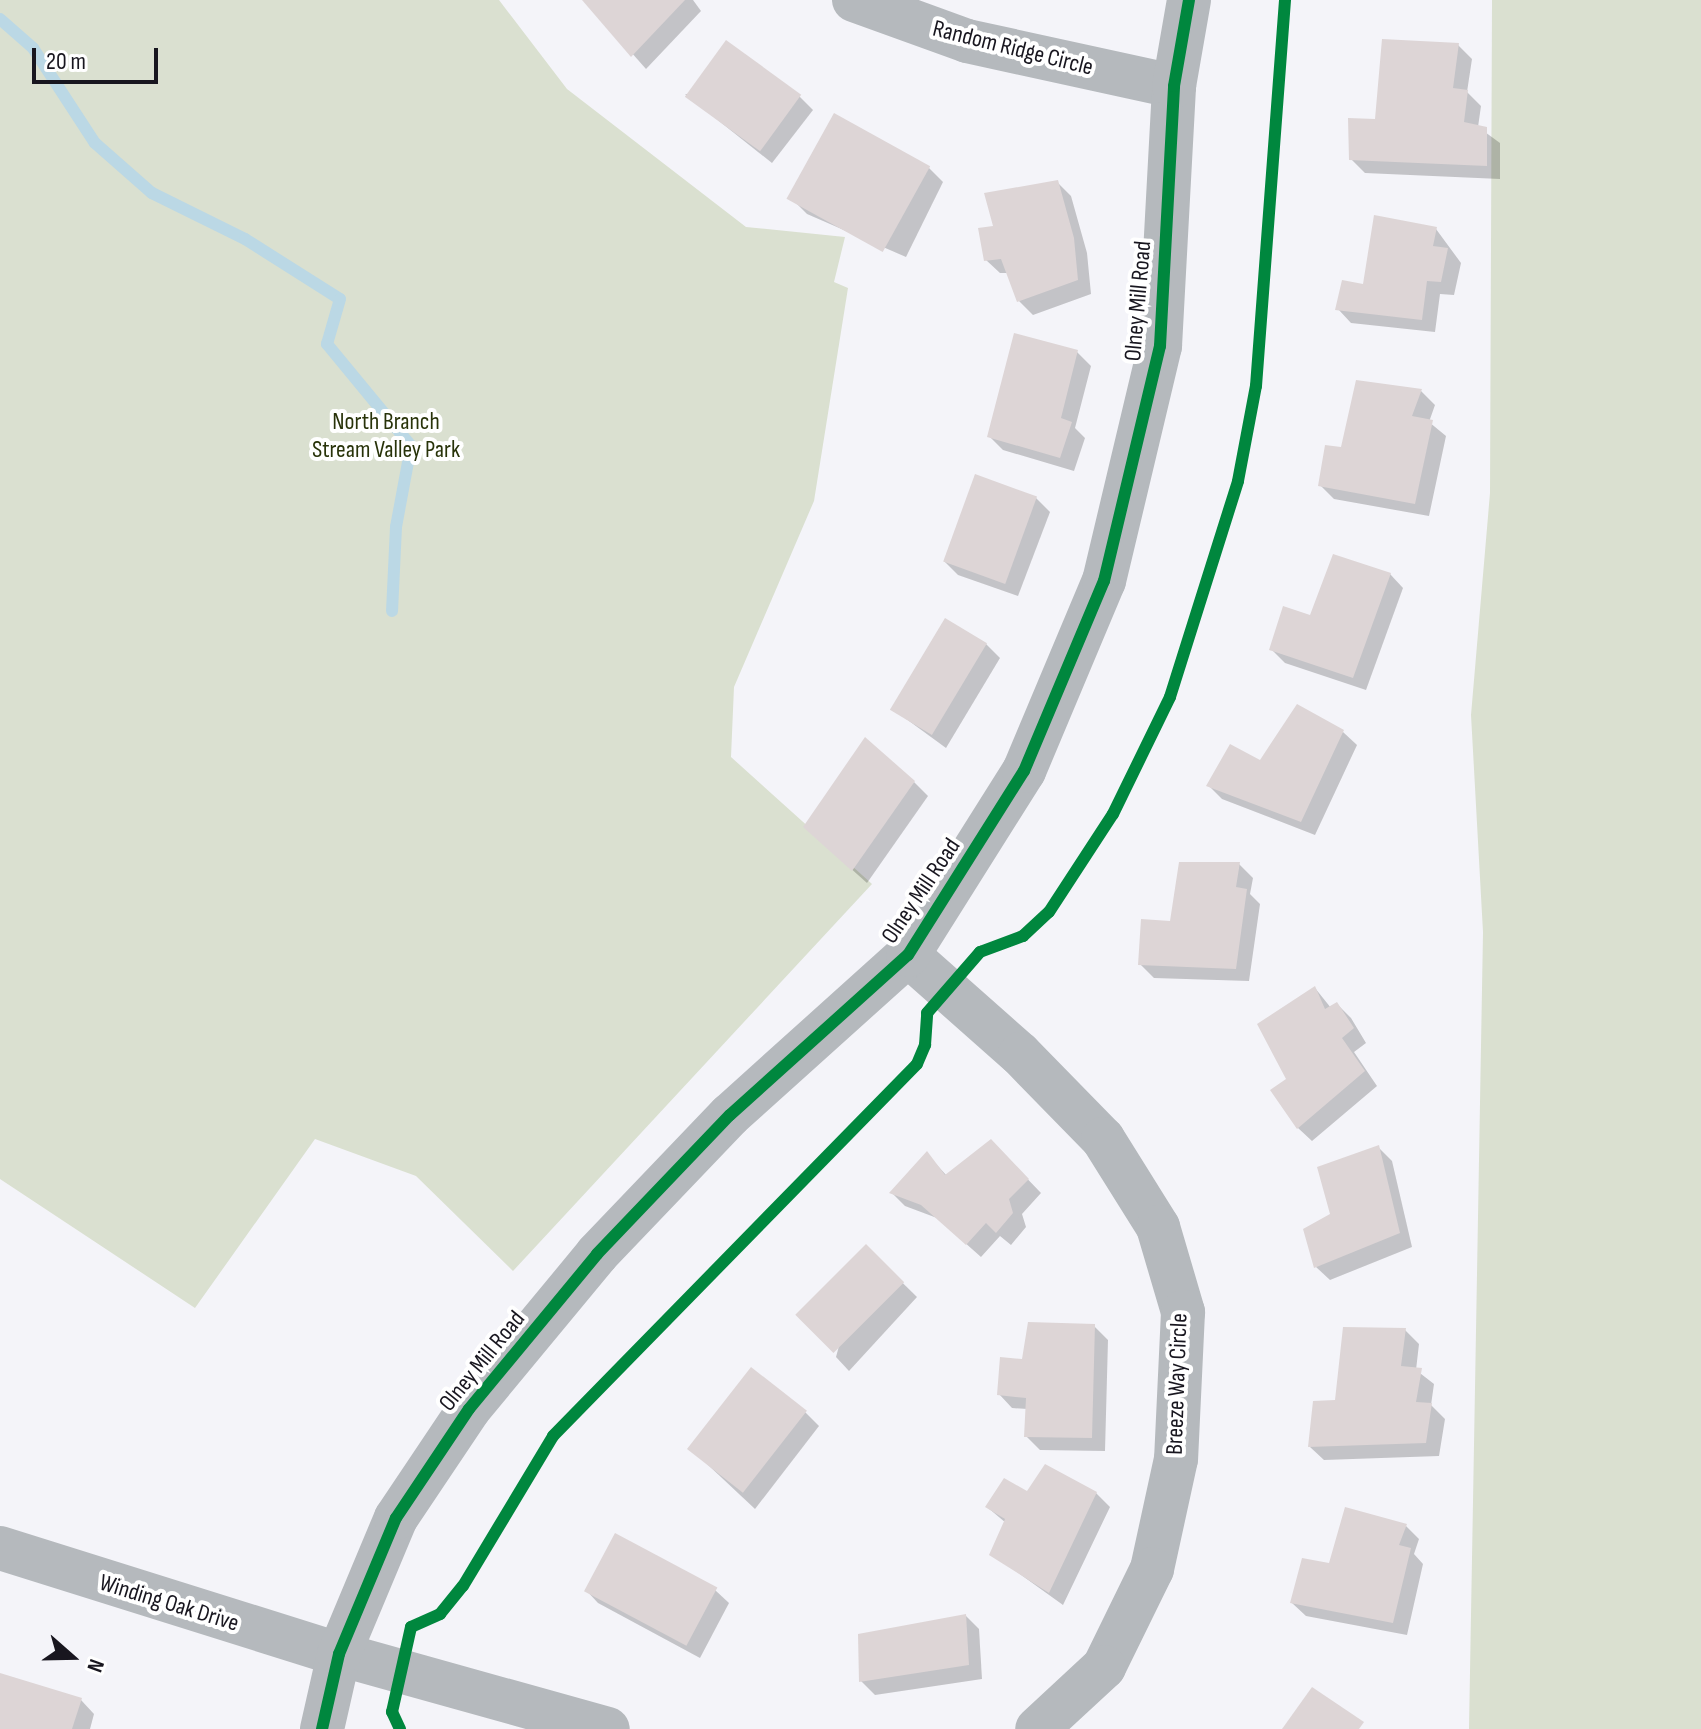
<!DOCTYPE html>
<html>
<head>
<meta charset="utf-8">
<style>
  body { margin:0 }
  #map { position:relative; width:1701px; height:1729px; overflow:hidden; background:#f4f4f9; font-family:"Sofia Sans Condensed",sans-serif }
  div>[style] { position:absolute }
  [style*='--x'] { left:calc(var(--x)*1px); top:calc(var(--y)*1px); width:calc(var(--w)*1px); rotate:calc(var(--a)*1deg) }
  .green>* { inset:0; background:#dae0d0 }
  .shadow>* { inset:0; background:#0003 }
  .stream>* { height:12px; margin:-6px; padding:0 6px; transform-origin:6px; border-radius:6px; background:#bbd8e5 }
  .building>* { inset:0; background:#ddd5d6; transform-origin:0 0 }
  .minor>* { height:44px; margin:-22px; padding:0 22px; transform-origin:22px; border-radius:22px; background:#b5b9bd }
  .cycleway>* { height:12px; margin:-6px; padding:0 6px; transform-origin:6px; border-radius:6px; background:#00873e }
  span { translate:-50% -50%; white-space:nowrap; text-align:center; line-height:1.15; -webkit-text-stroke:8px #fff; paint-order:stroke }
  .street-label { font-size:24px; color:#18161f }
  .park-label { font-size:24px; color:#283309 }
  .north { position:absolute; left:32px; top:1617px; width:80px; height:80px; -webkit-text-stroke:6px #fff; paint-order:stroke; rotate:110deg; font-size:22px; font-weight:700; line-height:32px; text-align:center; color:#18161f }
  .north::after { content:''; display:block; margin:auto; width:28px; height:36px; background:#18161f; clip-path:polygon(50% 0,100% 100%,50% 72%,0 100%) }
  .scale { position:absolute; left:32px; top:48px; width:126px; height:36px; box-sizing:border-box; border:4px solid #18161f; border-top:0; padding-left:10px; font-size:24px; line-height:28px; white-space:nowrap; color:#18161f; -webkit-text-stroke:6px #fff; paint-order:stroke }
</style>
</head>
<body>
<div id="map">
  <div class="green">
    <i style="clip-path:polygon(0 0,499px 0,567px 89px,746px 227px,845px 237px,834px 282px,848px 288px,814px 501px,734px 687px,731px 757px,872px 884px,513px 1271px,416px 1176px,315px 1139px,195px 1308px,0 1179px)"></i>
    <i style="clip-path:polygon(1492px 0,1701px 0,1701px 1729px,1469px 1729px,1483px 932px,1471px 715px,1490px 493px)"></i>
  </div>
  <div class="shadow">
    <i style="clip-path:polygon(585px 0,693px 0,701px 11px,646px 69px)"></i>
    <i style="clip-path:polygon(1458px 45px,1472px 59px,1467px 92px,1481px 106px,1478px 127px,1500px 143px,1500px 179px,1365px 173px,1351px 159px,1376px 122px)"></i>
    <i style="clip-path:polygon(685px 94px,799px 96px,813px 110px,772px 163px)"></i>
    <i style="clip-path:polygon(929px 168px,943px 182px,906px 257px,807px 214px,793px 200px)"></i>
    <i style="clip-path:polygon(1057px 182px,1071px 196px,1087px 253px,1091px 294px,1033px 315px,1019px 301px,1008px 273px,1000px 273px,986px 260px,996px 228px)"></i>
    <i style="clip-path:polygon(1436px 229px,1461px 263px,1454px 295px,1440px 294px,1435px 332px,1351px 323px,1338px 309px)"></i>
    <i style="clip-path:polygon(1077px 352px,1091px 366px,1075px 428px,1085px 438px,1074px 471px,1003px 450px,989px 436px)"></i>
    <i style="clip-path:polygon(1358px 382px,1421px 391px,1435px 405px,1429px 422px,1446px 436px,1429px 516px,1334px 499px,1320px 485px,1342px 449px)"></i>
    <i style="clip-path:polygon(1036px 498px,1050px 512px,1018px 596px,958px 575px,944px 561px)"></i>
    <i style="clip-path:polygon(1390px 574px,1403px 588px,1366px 690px,1285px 663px,1271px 649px)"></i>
    <i style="clip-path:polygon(986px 644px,1000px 658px,946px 748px,894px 710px)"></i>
    <i style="clip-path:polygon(1343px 732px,1357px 745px,1315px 835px,1222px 799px,1208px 785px)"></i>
    <i style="clip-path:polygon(914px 782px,928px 796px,867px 883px,819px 840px)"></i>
    <i style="clip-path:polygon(1239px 864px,1253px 878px,1250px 894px,1260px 904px,1249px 981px,1154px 978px,1140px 964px,1172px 923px)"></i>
    <i style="clip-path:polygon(1315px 988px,1331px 1008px,1337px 1004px,1351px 1018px,1366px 1043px,1354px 1052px,1377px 1086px,1312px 1141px,1298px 1128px,1289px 1080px)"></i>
    <i style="clip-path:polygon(991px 1141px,1041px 1193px,1022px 1214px,1026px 1227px,1011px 1245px,1000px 1236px,981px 1257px,937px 1218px,905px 1206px,892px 1193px,927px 1154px,947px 1176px)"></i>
    <i style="clip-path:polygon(1378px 1147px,1392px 1161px,1412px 1247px,1330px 1280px,1316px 1267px,1332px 1215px)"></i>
    <i style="clip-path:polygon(866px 1247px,917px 1297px,849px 1371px,836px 1357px)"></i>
    <i style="clip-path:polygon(1094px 1326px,1108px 1340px,1105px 1451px,1040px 1450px,1026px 1436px,1028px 1409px,1012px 1408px,999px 1394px,1024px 1361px)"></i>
    <i style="clip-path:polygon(1405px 1330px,1419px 1344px,1416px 1370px,1434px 1384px,1431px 1405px,1445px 1419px,1439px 1456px,1324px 1460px,1310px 1447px,1337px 1401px)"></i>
    <i style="clip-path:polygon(805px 1412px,819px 1426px,755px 1509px,706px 1463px)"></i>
    <i style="clip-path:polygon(1096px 1493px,1110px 1507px,1063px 1605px,992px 1554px,1006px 1523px,987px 1507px,1027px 1494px)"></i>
    <i style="clip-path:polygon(1406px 1526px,1419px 1539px,1414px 1554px,1423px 1564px,1407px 1635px,1306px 1616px,1292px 1603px,1330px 1565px)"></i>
    <i style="clip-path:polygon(585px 1589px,715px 1590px,729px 1603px,700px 1658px,598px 1603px)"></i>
    <i style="clip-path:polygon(966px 1616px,979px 1629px,982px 1679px,875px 1695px,861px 1681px)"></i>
    <i style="clip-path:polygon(0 1675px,81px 1700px,94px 1714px,90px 1729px,0 1729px)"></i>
  </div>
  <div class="stream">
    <i style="--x:0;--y:19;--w:44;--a:41.3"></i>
    <i style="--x:33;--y:48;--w:113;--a:56.9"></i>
    <i style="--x:95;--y:143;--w:76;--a:41.3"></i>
    <i style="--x:152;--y:193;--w:104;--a:26.3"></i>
    <i style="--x:245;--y:239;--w:112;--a:32.3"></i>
    <i style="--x:340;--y:299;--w:47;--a:106.1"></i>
    <i style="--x:327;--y:344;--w:132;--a:50.5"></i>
    <i style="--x:411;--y:446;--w:82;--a:100.5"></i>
    <i style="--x:396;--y:527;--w:84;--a:92.7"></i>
  </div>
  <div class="building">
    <i style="clip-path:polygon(582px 0,685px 0,631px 57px)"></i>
    <i style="clip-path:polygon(1382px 39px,1459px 43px,1453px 88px,1468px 90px,1464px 122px,1487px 127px,1487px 166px,1349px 160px,1348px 118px,1375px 119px)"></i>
    <i style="left:726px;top:40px;width:93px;height:70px;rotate:36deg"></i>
    <i style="left:834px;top:113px;width:110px;height:98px;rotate:29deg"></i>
    <i style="clip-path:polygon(1058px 180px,1074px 238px,1078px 280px,1017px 302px,1001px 259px,984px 261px,978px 228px,993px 226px,984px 193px)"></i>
    <i style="clip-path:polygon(1374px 215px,1437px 227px,1433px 246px,1448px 248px,1441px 282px,1427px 281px,1422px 320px,1335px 310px,1342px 280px,1363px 284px)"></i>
    <i style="clip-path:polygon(1014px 333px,1078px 350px,1061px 418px,1072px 422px,1060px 458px,987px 437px)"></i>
    <i style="clip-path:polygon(1356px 380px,1422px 389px,1412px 416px,1433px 420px,1415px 504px,1318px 486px,1325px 445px,1341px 447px)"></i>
    <i style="left:975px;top:474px;width:66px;height:93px;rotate:20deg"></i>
    <i style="clip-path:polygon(1333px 554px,1391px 573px,1353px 678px,1269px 650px,1283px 606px,1310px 615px)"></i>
    <i style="left:945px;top:618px;width:49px;height:107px;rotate:31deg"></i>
    <i style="clip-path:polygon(1297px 704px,1344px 730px,1301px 822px,1206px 786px,1230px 744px,1260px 760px)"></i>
    <i style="clip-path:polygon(865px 737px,915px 781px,852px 871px,803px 827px)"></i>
    <i style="clip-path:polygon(1179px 862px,1240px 862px,1236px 887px,1247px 889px,1236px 969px,1138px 965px,1141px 919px,1170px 921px)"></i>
    <i style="clip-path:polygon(1315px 986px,1325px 1009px,1337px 1002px,1354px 1028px,1342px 1038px,1365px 1071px,1297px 1129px,1270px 1090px,1286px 1079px,1257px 1024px)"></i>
    <i style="clip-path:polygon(991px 1139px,1029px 1179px,1009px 1199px,1013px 1213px,996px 1233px,986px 1223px,966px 1245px,921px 1205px,889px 1193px,927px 1151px,945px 1175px)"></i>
    <i style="clip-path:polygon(1379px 1145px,1400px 1233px,1314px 1268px,1303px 1229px,1330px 1214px,1317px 1167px)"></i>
    <i style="left:866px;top:1244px;width:54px;height:100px;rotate:45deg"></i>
    <i style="clip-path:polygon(1028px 1322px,1095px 1324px,1092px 1438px,1024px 1437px,1026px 1398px,997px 1395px,1000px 1357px,1022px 1359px)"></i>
    <i style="clip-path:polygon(1343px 1327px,1406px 1328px,1401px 1366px,1422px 1368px,1416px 1402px,1432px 1403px,1426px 1443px,1308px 1447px,1313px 1401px,1335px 1400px)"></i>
    <i style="left:751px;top:1367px;width:71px;height:104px;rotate:38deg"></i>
    <i style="clip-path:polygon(1045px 1464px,1097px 1492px,1049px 1593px,989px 1555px,1005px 1519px,985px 1507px,1004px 1478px,1027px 1491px)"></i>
    <i style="clip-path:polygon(1345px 1507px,1407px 1524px,1399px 1545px,1411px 1548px,1393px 1623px,1290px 1603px,1302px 1558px,1329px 1563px)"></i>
    <i style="left:615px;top:1533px;width:116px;height:66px;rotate:28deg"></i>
    <i style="clip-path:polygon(966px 1614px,969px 1665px,859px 1682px,858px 1634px)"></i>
    <i style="clip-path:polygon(0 1673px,82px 1698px,72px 1729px,0 1729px)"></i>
    <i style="clip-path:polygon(1312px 1687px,1364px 1722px,1359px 1729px,1282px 1729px)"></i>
  </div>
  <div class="minor">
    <i style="--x:854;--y:0;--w:120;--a:19.9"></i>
    <i style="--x:967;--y:41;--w:212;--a:12.3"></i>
    <i style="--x:908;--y:955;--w:149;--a:41.5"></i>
    <i style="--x:1020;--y:1054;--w:119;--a:45.7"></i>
    <i style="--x:1103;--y:1139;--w:104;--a:58"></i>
    <i style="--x:1158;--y:1227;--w:89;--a:73.6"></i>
    <i style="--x:1183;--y:1312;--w:147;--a:92.7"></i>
    <i style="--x:1176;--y:1459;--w:113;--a:102.3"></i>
    <i style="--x:1152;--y:1569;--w:109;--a:116.1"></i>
    <i style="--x:1104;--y:1667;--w:91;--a:137.2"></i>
    <i style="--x:0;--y:1548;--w:355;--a:17.4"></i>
    <i style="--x:339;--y:1654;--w:279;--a:15.6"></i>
    <i style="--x:322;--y:1729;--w:77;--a:-77.2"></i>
    <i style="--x:339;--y:1654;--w:147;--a:-67.3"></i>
    <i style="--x:396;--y:1518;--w:131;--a:-56.2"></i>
    <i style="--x:469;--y:1409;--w:201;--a:-50.4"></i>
    <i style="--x:597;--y:1254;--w:192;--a:-46.3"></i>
    <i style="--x:730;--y:1115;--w:239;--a:-42"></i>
    <i style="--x:908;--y:955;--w:218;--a:-57.8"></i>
    <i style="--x:1024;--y:771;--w:206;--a:-67.2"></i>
    <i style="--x:1104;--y:581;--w:242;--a:-76.6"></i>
    <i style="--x:1160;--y:346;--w:260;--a:-86.9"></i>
    <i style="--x:1174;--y:86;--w:87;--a:-80.1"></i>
  </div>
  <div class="cycleway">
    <i style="--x:322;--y:1729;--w:77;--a:-77.2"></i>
    <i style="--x:339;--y:1654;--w:147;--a:-67.3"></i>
    <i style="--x:396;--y:1518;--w:131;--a:-56.2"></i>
    <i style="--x:469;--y:1409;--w:201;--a:-50.4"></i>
    <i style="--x:597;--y:1254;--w:192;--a:-46.3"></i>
    <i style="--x:730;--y:1115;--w:239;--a:-42"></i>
    <i style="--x:908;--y:955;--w:218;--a:-57.8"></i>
    <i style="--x:1024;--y:771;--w:206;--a:-67.2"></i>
    <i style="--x:1104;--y:581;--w:242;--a:-76.6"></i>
    <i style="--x:1160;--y:346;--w:260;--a:-86.9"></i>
    <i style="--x:1174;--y:86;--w:87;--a:-80.1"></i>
    <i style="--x:400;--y:1729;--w:19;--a:-115"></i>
    <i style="--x:392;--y:1712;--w:87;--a:-77.4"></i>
    <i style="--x:411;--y:1627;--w:32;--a:-24"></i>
    <i style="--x:440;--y:1614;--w:36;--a:-51"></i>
    <i style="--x:463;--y:1586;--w:175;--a:-59"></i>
    <i style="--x:553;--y:1436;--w:520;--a:-45.62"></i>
    <i style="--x:917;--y:1064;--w:21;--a:-67"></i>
    <i style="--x:925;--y:1045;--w:32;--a:-86"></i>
    <i style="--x:927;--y:1013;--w:81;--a:-49"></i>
    <i style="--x:980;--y:952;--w:46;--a:-20.4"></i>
    <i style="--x:1023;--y:936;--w:35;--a:-43"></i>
    <i style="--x:1049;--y:912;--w:117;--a:-56.9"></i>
    <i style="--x:1113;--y:814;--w:130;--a:-64"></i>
    <i style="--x:1170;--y:697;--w:226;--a:-72.5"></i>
    <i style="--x:1238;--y:481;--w:97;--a:-79.3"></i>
    <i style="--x:1256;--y:386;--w:387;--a:-85.7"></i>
  </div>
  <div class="street-label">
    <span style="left:1013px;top:48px;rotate:14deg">Random Ridge Circle</span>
    <span style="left:1138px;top:301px;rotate:-85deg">Olney Mill Road</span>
    <span style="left:921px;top:891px;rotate:-56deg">Olney Mill Road</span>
    <span style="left:482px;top:1361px;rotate:-51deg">Olney Mill Road</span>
    <span style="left:1177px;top:1384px;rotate:-88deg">Breeze Way Circle</span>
    <span style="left:169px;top:1603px;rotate:17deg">Winding Oak Drive</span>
  </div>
  <div class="park-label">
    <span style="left:386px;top:436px">North Branch<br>Stream Valley Park</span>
  </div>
  <div class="north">N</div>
  <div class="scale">20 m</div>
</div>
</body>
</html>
